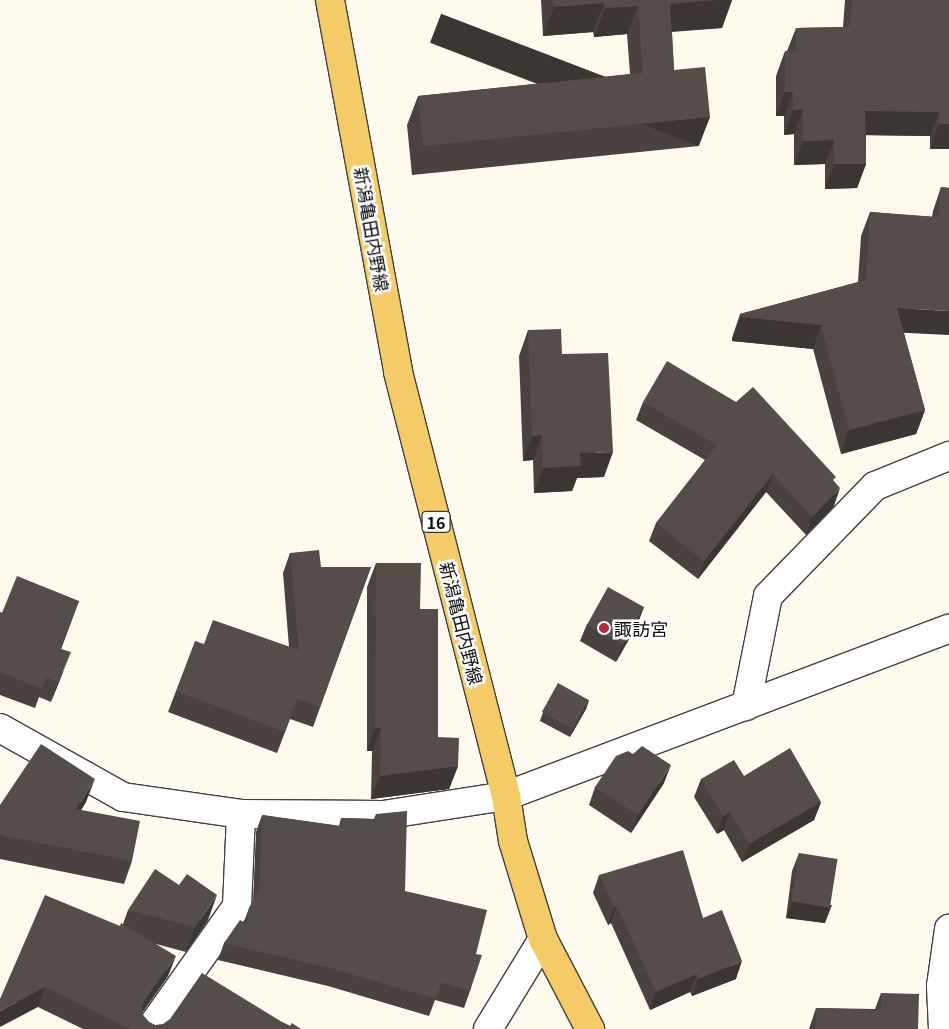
<!DOCTYPE html>
<html>
<head>
<meta charset="utf-8">
<style>
  body { margin:0 }
  #map { position:relative; width:949px; height:1029px; overflow:hidden; background:#fefaed; font-family:Georgia,"Noto Sans JP",serif }
  div>[style] { position:absolute }
  [style*='--x'] { left:calc(var(--x)*1px); top:calc(var(--y)*1px); width:calc(var(--w)*1px); rotate:calc(var(--a)*1deg) }
  .roads { filter:drop-shadow(1px 0 #404040) drop-shadow(-1px 0 #404040) drop-shadow(0 1px #404040) drop-shadow(0 -1px #404040) }
  .minor>* { height:28px; margin:-14px; padding:0 14px; transform-origin:14px; border-radius:14px; background:#fff }
  .major>* { height:28px; margin:-14px; padding:0 14px; transform-origin:14px; border-radius:14px; background:#f4cb67 }
  .wall>* { inset:0; background:#49423f }
  .shaded-wall>* { inset:0; background:#3c3633; transform-origin:0 0 }
  .building>* { inset:0; background:#554d49; transform-origin:0 0 }
  .dots>* { width:14px; height:14px; translate:-50% -50%; box-sizing:border-box; border:2px solid #fff; border-radius:50% }
  span { translate:-50% -50%; white-space:nowrap; text-align:center; line-height:1.15; -webkit-text-stroke:5px #fff; paint-order:stroke }
  .shield-label span { padding:1px 4px; background:#fff; border:1px solid; border-radius:4px; -webkit-text-stroke-width:0 }
  .shield-label { font-size:16px; color:#0d0d0d; font-weight:700 }
  .street-label { font-size:18px; color:#0d0d0d }
  .poi-label { font-size:18px; color:#0d0d0d }
  .left { translate:0 -50%; text-align:left }
</style>
</head>
<body>
<div id="map">
  <div class="roads">
    <div class="minor">
      <i style="--x:746;--y:706;--w:112;--a:-78.7"></i>
      <i style="--x:768;--y:596;--w:153;--a:-45.8"></i>
      <i style="--x:875;--y:486;--w:80;--a:-22.1"></i>
      <i style="--x:0;--y:728;--w:141;--a:29.3"></i>
      <i style="--x:123;--y:797;--w:119;--a:8.2"></i>
      <i style="--x:241;--y:814;--w:142;--a:0.4"></i>
      <i style="--x:383;--y:815;--w:124;--a:-8.8"></i>
      <i style="--x:506;--y:796;--w:473;--a:-20.7"></i>
      <i style="--x:150;--y:1029;--w:151;--a:-54.7"></i>
      <i style="--x:237;--y:906;--w:92;--a:-87.5"></i>
      <i style="--x:488;--y:1029;--w:105;--a:-58.6"></i>
      <i style="--x:943;--y:1029;--w:43;--a:-92.7"></i>
      <i style="--x:941;--y:986;--w:58;--a:-82"></i>
    </div>
    <div class="major">
      <i style="--x:330;--y:0;--w:378;--a:79.6"></i>
      <i style="--x:398;--y:372;--w:438;--a:75.7"></i>
      <i style="--x:506;--y:796;--w:46;--a:81.2"></i>
      <i style="--x:513;--y:841;--w:102;--a:73"></i>
      <i style="--x:543;--y:939;--w:102;--a:62.4"></i>
    </div>
  </div>
  <div class="wall">
    <i style="clip-path:polygon(541px 0,732px 0,722px 28px,672px 32px,674px 70px,699px 146px,412px 175px,407px 125px,418px 96px,630px 74px,627px 34px,594px 37px,593px 32px,543px 36px)"></i>
    <i style="clip-path:polygon(845px 0,949px 0,949px 149px,930px 149px,930px 136px,866px 135px,866px 164px,857px 188px,825px 189px,825px 164px,794px 165px,794px 134px,784px 135px,784px 116px,776px 116px,776px 76px,785px 51px,787px 51px,796px 28px,843px 27px)"></i>
    <i style="clip-path:polygon(941px 187px,949px 188px,904px 333px,925px 410px,916px 434px,841px 454px,813px 349px,732px 341px,732px 338px,740px 314px,858px 282px,861px 236px,870px 212px,932px 217px,933px 211px)"></i>
    <i style="clip-path:polygon(528px 330px,562px 354px,604px 477px,577px 478px,572px 491px,534px 493px,533px 460px,523px 461px,519px 356px)"></i>
    <i style="clip-path:polygon(643px 402px,834px 481px,834px 506px,806px 535px,766px 492px,698px 579px,649px 541px,656px 523px,705px 460px,636px 420px)"></i>
    <i style="clip-path:polygon(290px 553px,321px 567px,371px 567px,313px 727px,290px 719px,277px 753px,168px 712px,176px 691px,204px 644px,289px 647px,283px 573px)"></i>
    <i style="clip-path:polygon(376px 563px,420px 609px,438px 737px,458px 766px,449px 789px,371px 799px,372px 751px,367px 751px,367px 587px)"></i>
    <i style="clip-path:polygon(79px 601px,61px 649px,63px 672px,51px 702px,39px 697px,35px 708px,0 695px,0 612px,2px 613px)"></i>
    <i style="clip-path:polygon(644px 607px,637px 625px,616px 662px,580px 641px,587px 624px)"></i>
    <i style="clip-path:polygon(589px 700px,586px 709px,570px 737px,540px 721px,543px 712px)"></i>
    <i style="clip-path:polygon(744px 776px,821px 802px,814px 820px,742px 862px,724px 830px,717px 834px,694px 797px,701px 779px)"></i>
    <i style="clip-path:polygon(664px 783px,631px 833px,589px 805px,595px 787px)"></i>
    <i style="clip-path:polygon(86px 802px,81px 810px,132px 861px,124px 884px,0 859px,0 805px)"></i>
    <i style="clip-path:polygon(376px 814px,405px 891px,476px 954px,470px 991px,464px 1008px,435px 1000px,429px 1016px,328px 986px,218px 960px,224px 943px,244px 922px,249px 908px,253px 901px,256px 832px,262px 815px,339px 826px,341px 818px,374px 819px)"></i>
    <i style="clip-path:polygon(799px 853px,825px 923px,786px 918px,792px 871px)"></i>
    <i style="clip-path:polygon(599px 875px,703px 918px,736px 979px,692px 996px,690px 992px,650px 1010px,611px 923px,608px 925px,593px 893px)"></i>
    <i style="clip-path:polygon(128px 910px,208px 920px,186px 952px,156px 944px,168px 976px,142px 1013px,143px 1015px,149px 1022px,155px 1025px,282px 1022px,290px 1026px,301px 1029px,83px 1029px,38px 1007px,0 999px,120px 926px,123px 924px)"></i>
    <i style="clip-path:polygon(881px 993px,918px 1029px,809px 1029px,816px 1008px,875px 1009px)"></i>
  </div>
  <div class="shaded-wall">
    <i style="clip-path:polygon(716px 0,732px 0,722px 28px,660px 32px,670px 4px)"></i>
    <i style="clip-path:polygon(604px 3px,593px 32px,543px 36px,554px 7px)"></i>
    <i style="clip-path:polygon(638px 6px,627px 34px,594px 37px,605px 8px)"></i>
    <i style="clip-path:polygon(785px 92px,793px 92px,784px 116px,776px 116px)"></i>
    <i style="clip-path:polygon(793px 110px,803px 110px,794px 134px,784px 135px)"></i>
    <i style="clip-path:polygon(865px 111px,939px 112px,930px 136px,856px 135px)"></i>
    <i style="left:710px;top:117px;width:31px;height:288px;rotate:111deg"></i>
    <i style="clip-path:polygon(939px 124px,949px 124px,949px 149px,930px 149px)"></i>
    <i style="clip-path:polygon(834px 140px,825px 164px,794px 165px,803px 141px)"></i>
    <i style="clip-path:polygon(834px 164px,866px 164px,857px 188px,825px 189px)"></i>
    <i style="clip-path:polygon(897px 308px,949px 311px,949px 335px,888px 332px)"></i>
    <i style="clip-path:polygon(741px 317px,821px 325px,813px 349px,732px 341px)"></i>
    <i style="clip-path:polygon(925px 410px,916px 434px,841px 454px,849px 430px)"></i>
    <i style="clip-path:polygon(542px 435px,533px 460px,523px 461px,532px 436px)"></i>
    <i style="clip-path:polygon(613px 452px,604px 477px,577px 478px,572px 491px,534px 493px,543px 468px,580px 453px)"></i>
    <i style="clip-path:polygon(773px 474px,766px 492px,698px 579px,704px 561px)"></i>
    <i style="clip-path:polygon(840px 488px,834px 506px,806px 535px,812px 517px)"></i>
    <i style="clip-path:polygon(644px 607px,637px 625px,616px 662px,622px 645px)"></i>
    <i style="clip-path:polygon(71px 652px,51px 702px,58px 682px)"></i>
    <i style="clip-path:polygon(589px 700px,586px 709px,570px 737px,574px 728px)"></i>
    <i style="clip-path:polygon(375px 728px,381px 728px,372px 751px,367px 751px)"></i>
    <i style="clip-path:polygon(671px 765px,664px 783px,631px 833px,638px 815px)"></i>
    <i style="clip-path:polygon(458px 766px,449px 789px,371px 799px,380px 776px)"></i>
    <i style="clip-path:polygon(95px 779px,86px 802px,67px 832px,76px 809px)"></i>
    <i style="clip-path:polygon(821px 802px,814px 820px,742px 862px,749px 844px)"></i>
    <i style="clip-path:polygon(730px 812px,724px 830px,717px 834px,723px 816px)"></i>
    <i style="clip-path:polygon(217px 895px,208px 920px,186px 952px,195px 927px)"></i>
    <i style="clip-path:polygon(792px 901px,832px 905px,825px 923px,786px 918px)"></i>
    <i style="clip-path:polygon(617px 906px,611px 923px,608px 925px,614px 907px)"></i>
    <i style="clip-path:polygon(176px 956px,168px 976px,137px 1020px,144px 1001px)"></i>
    <i style="clip-path:polygon(742px 961px,736px 979px,692px 996px,698px 979px)"></i>
    <i style="clip-path:polygon(697px 974px,690px 992px,650px 1010px,656px 992px)"></i>
    <i style="clip-path:polygon(45px 987px,38px 1007px,0 1027px,0 1011px)"></i>
  </div>
  <div class="building">
    <i style="clip-path:polygon(553px 0,716px 0,670px 4px,674px 70px,705px 67px,710px 117px,423px 146px,418px 96px,643px 73px,638px 6px,605px 8px,604px 3px,554px 7px)"></i>
    <i style="clip-path:polygon(852px 0,949px 0,949px 124px,939px 124px,939px 112px,865px 111px,866px 164px,834px 164px,834px 140px,803px 141px,803px 110px,793px 110px,793px 92px,785px 92px,785px 51px,796px 51px,796px 28px,849px 27px)"></i>
    <i style="clip-path:polygon(941px 187px,949px 188px,949px 311px,897px 308px,925px 410px,849px 430px,821px 325px,741px 317px,740px 314px,866px 280px,870px 212px,938px 217px)"></i>
    <i style="clip-path:polygon(561px 329px,562px 354px,608px 353px,613px 452px,580px 453px,581px 466px,543px 468px,542px 435px,532px 436px,528px 330px)"></i>
    <i style="clip-path:polygon(667px 361px,736px 402px,753px 387px,836px 477px,833px 480px,840px 488px,812px 517px,773px 474px,704px 561px,656px 523px,717px 445px,643px 402px)"></i>
    <i style="clip-path:polygon(319px 550px,321px 567px,371px 567px,320px 707px,297px 699px,285px 732px,176px 691px,195px 641px,204px 644px,213px 620px,299px 650px,290px 553px)"></i>
    <i style="clip-path:polygon(376px 563px,421px 563px,420px 609px,438px 609px,438px 737px,459px 738px,458px 766px,380px 776px,381px 728px,375px 728px)"></i>
    <i style="clip-path:polygon(17px 576px,79px 601px,61px 649px,71px 652px,58px 682px,46px 677px,42px 689px,0 672px,0 612px,2px 613px)"></i>
    <i style="left:608px;top:587px;width:41px;height:43px;rotate:29deg"></i>
    <i style="left:558px;top:683px;width:35px;height:33px;rotate:29deg"></i>
    <i style="clip-path:polygon(41px 744px,95px 779px,76px 809px,140px 821px,132px 861px,4px 836px,0 833px,0 805px)"></i>
    <i style="clip-path:polygon(642px 746px,671px 765px,638px 815px,595px 787px,616px 756px,628px 751px,633px 754px)"></i>
    <i style="clip-path:polygon(790px 748px,821px 802px,749px 844px,730px 812px,723px 816px,701px 779px,734px 760px,744px 776px)"></i>
    <i style="clip-path:polygon(407px 811px,405px 891px,487px 910px,476px 954px,482px 955px,470px 991px,441px 982px,436px 999px,334px 969px,224px 943px,240px 920px,247px 924px,249px 908px,259px 890px,262px 815px,341px 826px,341px 818px,376px 819px,376px 814px)"></i>
    <i style="clip-path:polygon(683px 850px,703px 918px,722px 910px,742px 961px,698px 979px,697px 974px,656px 992px,617px 906px,614px 907px,599px 875px)"></i>
    <i style="left:799px;top:853px;width:39px;height:49px;rotate:9deg"></i>
    <i style="clip-path:polygon(155px 869px,179px 885px,187px 874px,217px 895px,195px 927px,128px 910px)"></i>
    <i style="clip-path:polygon(45px 895px,120px 926px,121px 923px,176px 956px,144px 1001px,142px 1007px,143px 1015px,149px 1022px,155px 1025px,163px 1024px,170px 1019px,202px 973px,282px 1022px,290px 1026px,292px 1023px,301px 1029px,130px 1029px,45px 987px,0 1011px,0 998px,0 999px)"></i>
    <i style="clip-path:polygon(881px 993px,919px 994px,918px 1029px,816px 1029px,816px 1008px,881px 1010px)"></i>
  </div>
  <div class="dots">
    <i style="left:604px;top:628px;background:#b82937"></i>
  </div>
  <div class="shield-label">
    <span style="left:436px;top:522px">16</span>
  </div>
  <div class="street-label">
    <span style="left:372px;top:229px;rotate:80deg">新潟亀田内野線</span>
    <span style="left:462px;top:623px;rotate:76deg">新潟亀田内野線</span>
  </div>
  <div class="poi-label">
    <span class="left" style="left:614px;top:628px">諏訪宮</span>
  </div>
</div>
</body>
</html>
